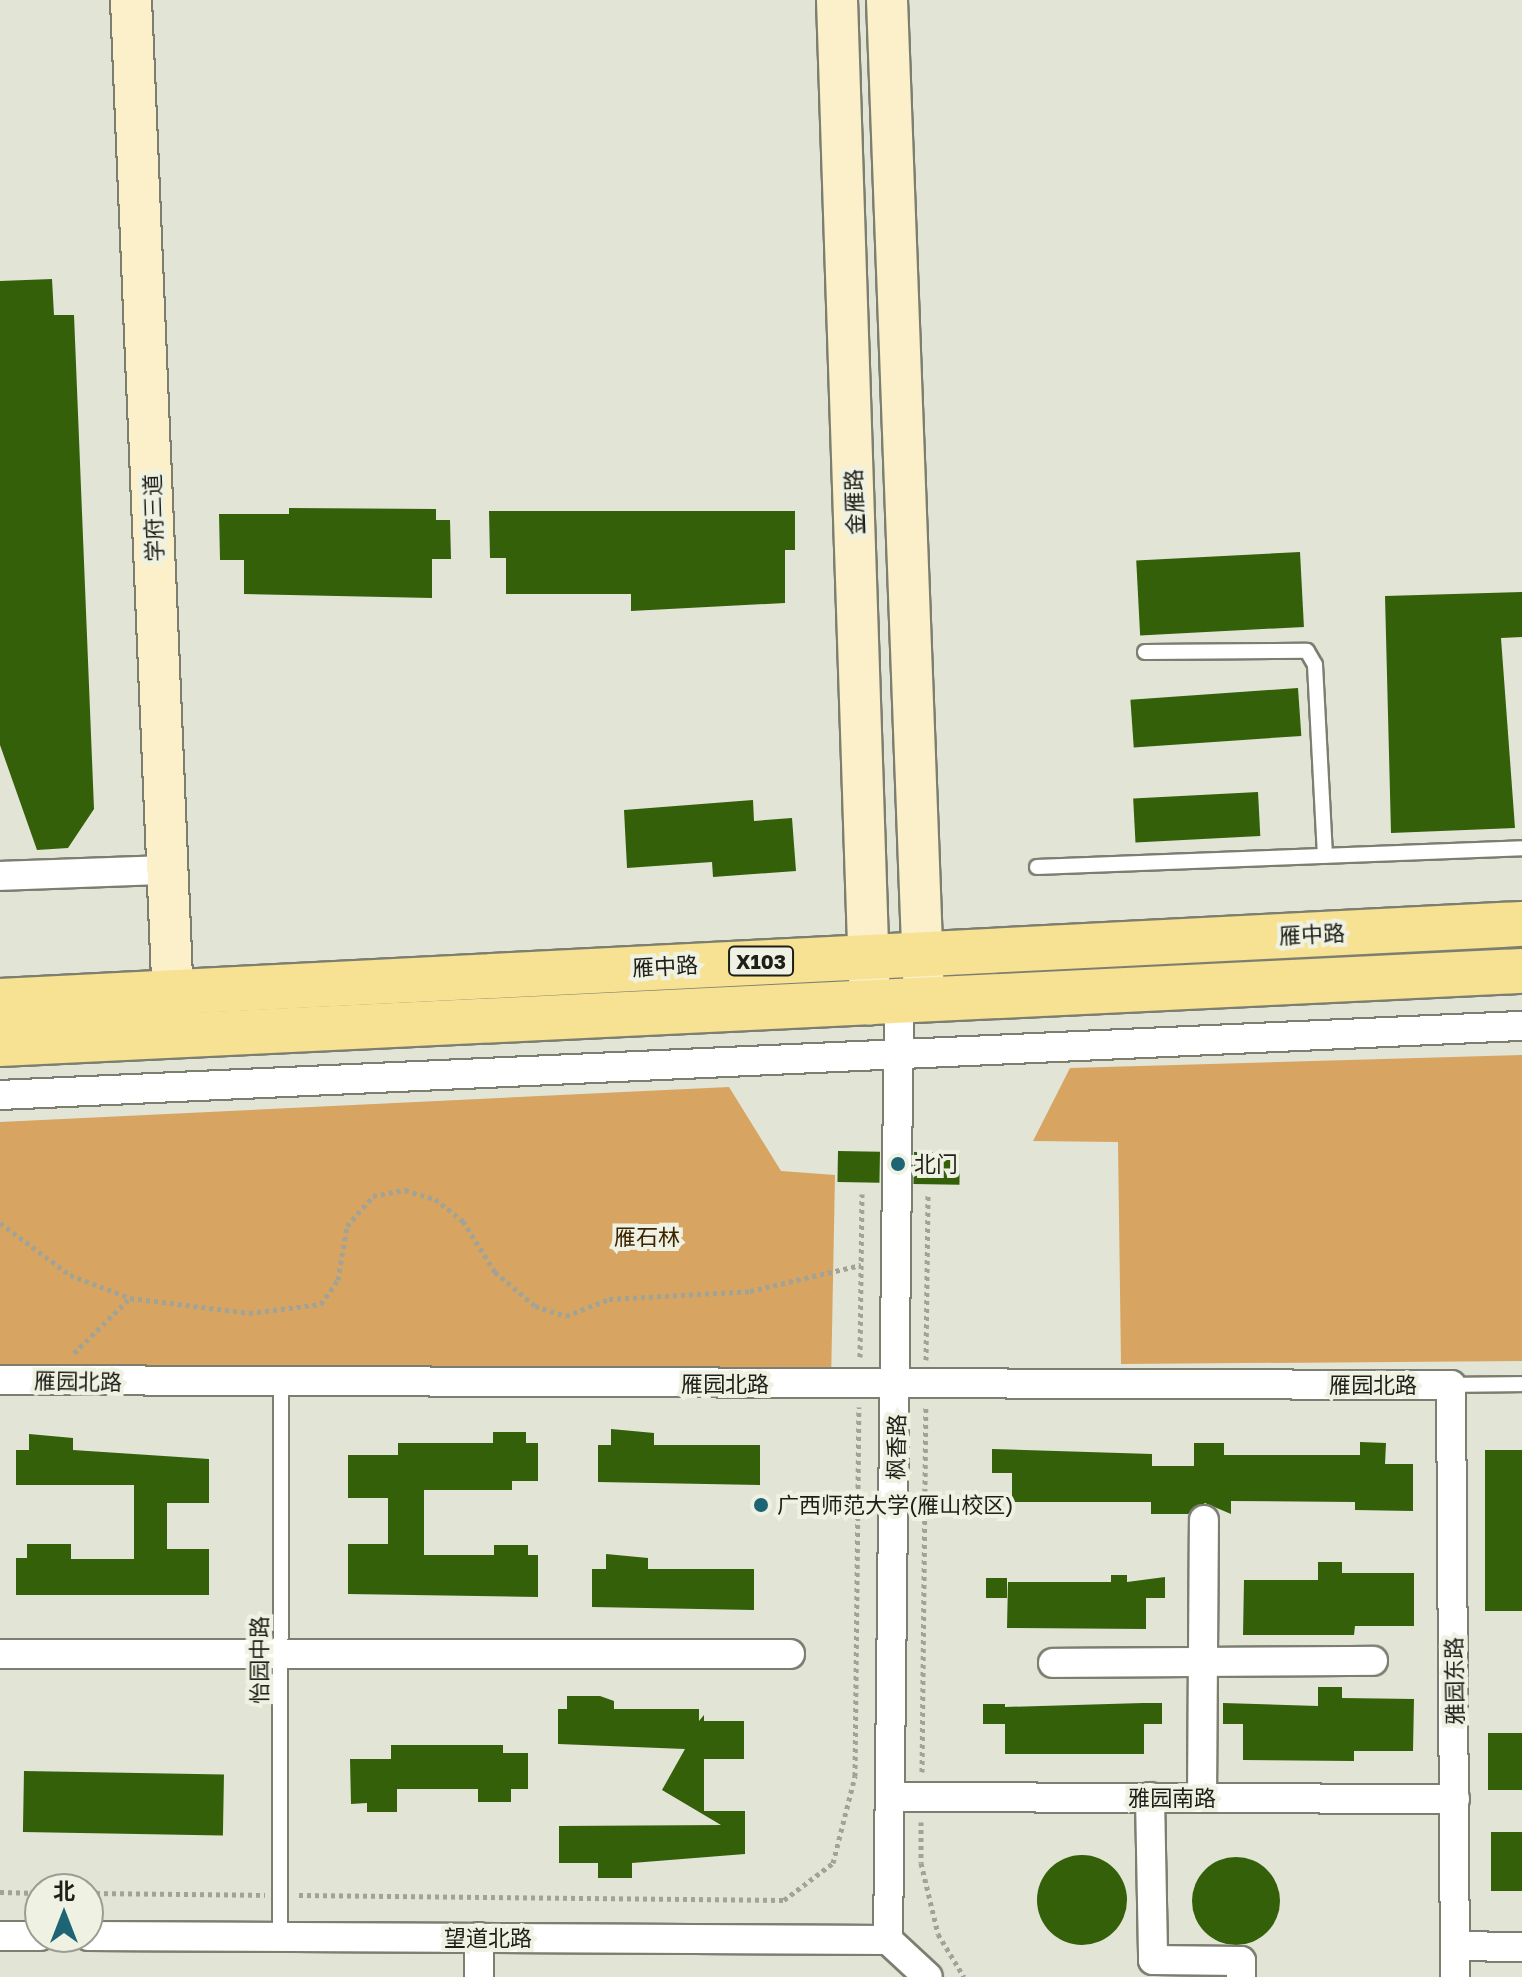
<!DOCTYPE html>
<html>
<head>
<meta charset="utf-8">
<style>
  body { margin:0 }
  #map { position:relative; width:1522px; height:1977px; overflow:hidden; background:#e2e4d5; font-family:"Golos Text","Noto Sans SC",sans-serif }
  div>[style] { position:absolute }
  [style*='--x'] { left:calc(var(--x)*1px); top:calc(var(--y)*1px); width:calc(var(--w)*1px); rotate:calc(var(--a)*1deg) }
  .green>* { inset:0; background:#d8a461 }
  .building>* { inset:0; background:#346009; transform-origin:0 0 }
  .round { border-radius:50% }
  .path>* { height:5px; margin-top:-2.5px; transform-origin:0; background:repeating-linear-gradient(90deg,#a1a397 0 4px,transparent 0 8px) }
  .roads { filter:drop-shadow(2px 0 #7c7e70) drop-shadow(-2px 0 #7c7e70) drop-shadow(0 2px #7c7e70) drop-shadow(0 -2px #7c7e70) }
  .lane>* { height:14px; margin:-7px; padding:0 7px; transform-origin:7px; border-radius:7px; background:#fff }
  .street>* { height:28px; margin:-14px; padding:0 14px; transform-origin:14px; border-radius:14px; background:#fff }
  .secondary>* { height:40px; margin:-20px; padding:0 20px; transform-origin:20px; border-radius:20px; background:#fbf0c9 }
  .primary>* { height:44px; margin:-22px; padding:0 22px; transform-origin:22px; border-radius:22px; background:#f7e192 }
  .dots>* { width:22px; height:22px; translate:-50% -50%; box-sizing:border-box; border:4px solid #eff1e2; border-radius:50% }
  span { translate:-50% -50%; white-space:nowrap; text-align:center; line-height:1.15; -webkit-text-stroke:8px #eff1e2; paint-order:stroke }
  .shield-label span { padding:2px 6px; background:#eff1e2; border:2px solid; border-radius:6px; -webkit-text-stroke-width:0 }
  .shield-label { font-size:20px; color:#1e1f19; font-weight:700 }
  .street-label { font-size:22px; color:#1e1f19 }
  .poi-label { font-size:22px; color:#1e1f19 }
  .left { translate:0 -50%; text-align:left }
  .park-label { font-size:22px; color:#3d2501 }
  .north { position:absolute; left:24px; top:1873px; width:80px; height:80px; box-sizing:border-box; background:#eff1e2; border:2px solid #9b9d92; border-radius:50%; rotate:0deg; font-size:22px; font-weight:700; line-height:32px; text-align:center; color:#1e1f19 }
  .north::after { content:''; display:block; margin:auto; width:28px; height:36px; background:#1d6474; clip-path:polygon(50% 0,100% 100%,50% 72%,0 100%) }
</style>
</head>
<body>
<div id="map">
  <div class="green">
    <i style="clip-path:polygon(1522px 1055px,1522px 1361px,1121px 1364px,1118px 1142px,1033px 1141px,1070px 1068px)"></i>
    <i style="clip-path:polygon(729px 1087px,781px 1171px,835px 1175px,831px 1384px,0 1380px,0 1122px)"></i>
  </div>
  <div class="building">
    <i style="clip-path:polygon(52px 279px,54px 315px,74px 315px,94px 809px,68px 848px,37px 850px,0 745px,0 281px)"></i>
    <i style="clip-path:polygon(289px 508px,436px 509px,436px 520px,450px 520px,451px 559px,432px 559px,432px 598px,244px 594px,244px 560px,220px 560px,219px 514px,289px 514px)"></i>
    <i style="clip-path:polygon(489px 511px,795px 511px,795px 550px,785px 550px,785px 603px,631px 611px,631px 594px,506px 594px,506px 558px,490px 558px)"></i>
    <i style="left:1300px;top:552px;width:75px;height:164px;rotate:87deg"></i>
    <i style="clip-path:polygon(1522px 592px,1522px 637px,1501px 638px,1515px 828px,1391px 833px,1385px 596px)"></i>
    <i style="left:1298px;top:688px;width:48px;height:168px;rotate:86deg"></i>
    <i style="left:1258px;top:792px;width:44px;height:125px;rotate:87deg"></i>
    <i style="clip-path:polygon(753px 800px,754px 821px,792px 818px,796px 871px,713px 877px,712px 862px,627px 868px,624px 810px)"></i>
    <i style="left:838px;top:1151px;width:42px;height:31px;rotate:1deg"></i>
    <i style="left:914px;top:1152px;width:46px;height:32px;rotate:1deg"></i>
    <i style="clip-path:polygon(611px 1429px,654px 1433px,654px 1445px,760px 1445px,760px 1485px,598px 1482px,598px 1445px,611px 1445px)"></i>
    <i style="clip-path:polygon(493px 1432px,526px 1432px,526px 1443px,538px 1443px,538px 1481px,512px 1481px,512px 1490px,424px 1490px,424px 1555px,494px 1555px,494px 1545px,528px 1545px,528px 1555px,538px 1555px,538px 1597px,348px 1594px,348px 1544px,388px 1544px,388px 1498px,348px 1498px,348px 1455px,398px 1455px,398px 1443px,493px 1443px)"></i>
    <i style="clip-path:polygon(29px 1434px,73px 1438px,73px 1450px,209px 1459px,209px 1503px,167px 1503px,167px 1549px,209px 1549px,209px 1595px,16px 1595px,16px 1558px,27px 1558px,27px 1544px,71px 1544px,71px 1559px,134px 1559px,134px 1485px,16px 1485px,16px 1450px,29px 1450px)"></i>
    <i style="clip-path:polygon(1360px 1442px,1386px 1443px,1385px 1464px,1413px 1464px,1413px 1511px,1355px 1510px,1355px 1502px,1231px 1501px,1231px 1514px,1205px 1503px,1188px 1514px,1151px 1514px,1151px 1502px,1012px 1502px,1012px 1473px,992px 1473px,992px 1449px,1152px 1454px,1152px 1466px,1194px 1466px,1194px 1443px,1224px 1443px,1224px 1455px,1360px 1455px)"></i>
    <i style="left:1522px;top:1450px;width:161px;height:37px;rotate:90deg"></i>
    <i style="clip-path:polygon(606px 1554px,648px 1558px,648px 1569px,754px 1569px,754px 1610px,592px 1607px,592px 1569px,606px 1569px)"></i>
    <i style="clip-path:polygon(1318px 1562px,1342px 1562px,1342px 1573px,1414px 1573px,1414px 1626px,1355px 1626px,1354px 1635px,1243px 1635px,1244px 1580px,1318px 1580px)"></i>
    <i style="clip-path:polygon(1111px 1575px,1127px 1575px,1127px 1582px,1165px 1577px,1165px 1598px,1146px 1598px,1146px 1629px,1007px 1628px,1008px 1582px,1111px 1582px)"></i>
    <i style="left:986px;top:1578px;width:21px;height:20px"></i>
    <i style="clip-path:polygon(1318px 1687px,1342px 1687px,1342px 1698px,1414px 1699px,1413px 1751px,1354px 1751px,1354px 1761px,1243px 1760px,1243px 1724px,1223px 1724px,1223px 1703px,1318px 1706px)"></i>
    <i style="clip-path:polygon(567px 1696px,600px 1696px,614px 1701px,614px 1709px,699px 1709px,699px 1721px,704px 1715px,704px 1721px,744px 1721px,744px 1759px,704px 1759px,704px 1811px,745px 1811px,745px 1854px,632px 1863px,632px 1878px,598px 1878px,598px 1863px,559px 1863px,559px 1826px,721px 1825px,662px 1790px,685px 1749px,558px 1744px,558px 1709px,567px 1709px)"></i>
    <i style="clip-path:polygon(1143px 1703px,1162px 1703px,1162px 1724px,1144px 1724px,1144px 1754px,1005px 1754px,1005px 1707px)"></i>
    <i style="left:983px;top:1704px;width:22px;height:20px"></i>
    <i style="left:1488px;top:1733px;width:34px;height:57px"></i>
    <i style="clip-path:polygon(391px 1745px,503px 1745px,503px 1753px,528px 1753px,528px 1789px,511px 1789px,511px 1802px,478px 1802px,478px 1789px,397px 1789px,397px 1812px,367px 1812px,367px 1803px,351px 1804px,350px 1759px,391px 1759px)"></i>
    <i style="left:24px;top:1771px;width:200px;height:61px;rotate:1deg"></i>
    <i style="left:1491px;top:1832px;width:31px;height:59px"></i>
    <i class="round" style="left:1037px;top:1855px;width:90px;height:90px"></i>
    <i class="round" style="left:1192px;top:1857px;width:88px;height:88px"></i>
  </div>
  <div class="path">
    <i style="--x:0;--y:1223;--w:87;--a:36.6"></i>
    <i style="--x:70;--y:1275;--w:64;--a:21"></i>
    <i style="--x:130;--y:1298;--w:120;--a:7.2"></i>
    <i style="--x:249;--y:1313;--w:73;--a:-7.1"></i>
    <i style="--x:321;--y:1304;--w:29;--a:-55"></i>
    <i style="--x:338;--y:1280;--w:55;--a:-80.5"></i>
    <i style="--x:347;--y:1226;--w:40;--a:-49"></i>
    <i style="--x:373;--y:1196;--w:33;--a:-11"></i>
    <i style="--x:405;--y:1190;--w:31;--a:17"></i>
    <i style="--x:435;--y:1199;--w:36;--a:38"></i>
    <i style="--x:463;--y:1221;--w:60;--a:57.9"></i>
    <i style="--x:495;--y:1272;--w:52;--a:40.4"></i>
    <i style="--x:535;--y:1306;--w:33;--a:18"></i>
    <i style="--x:566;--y:1316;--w:46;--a:-21.6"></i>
    <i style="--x:609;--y:1299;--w:141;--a:-3.2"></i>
    <i style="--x:750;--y:1291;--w:114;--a:-13.2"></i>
    <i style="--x:74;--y:1353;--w:78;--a:-44.5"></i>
    <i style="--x:860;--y:1357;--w:163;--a:-89.3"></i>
    <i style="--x:926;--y:1360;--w:167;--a:-89.3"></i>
    <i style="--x:922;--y:1772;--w:366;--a:-89.4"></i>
    <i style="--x:921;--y:1822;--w:41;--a:90"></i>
    <i style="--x:921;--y:1863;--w:73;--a:76.5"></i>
    <i style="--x:938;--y:1934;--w:50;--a:58.8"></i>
    <i style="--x:0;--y:1892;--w:40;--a:1.4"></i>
    <i style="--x:88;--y:1893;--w:177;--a:0.6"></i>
    <i style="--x:299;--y:1895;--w:485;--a:0.6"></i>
    <i style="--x:784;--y:1900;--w:61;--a:-37.1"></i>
    <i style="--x:833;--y:1863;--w:90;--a:-75.8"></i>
    <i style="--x:855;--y:1776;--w:369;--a:-89.4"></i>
  </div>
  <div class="roads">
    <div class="lane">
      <i style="--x:1145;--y:652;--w:162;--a:-0.4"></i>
      <i style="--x:1307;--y:651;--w:16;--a:60"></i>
      <i style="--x:1315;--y:665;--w:191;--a:87"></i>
      <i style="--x:1037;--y:867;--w:485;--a:-2.2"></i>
      <i style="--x:1451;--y:1385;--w:71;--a:-0.8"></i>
      <i style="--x:280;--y:1936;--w:553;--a:-89.9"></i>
    </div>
    <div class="street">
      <i style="--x:0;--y:876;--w:167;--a:-2.1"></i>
      <i style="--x:0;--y:1095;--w:1524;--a:-2.6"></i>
      <i style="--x:0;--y:1380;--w:1451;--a:0.2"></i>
      <i style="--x:1451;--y:1385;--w:592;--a:89.61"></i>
      <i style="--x:0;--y:1654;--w:790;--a:0"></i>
      <i style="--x:1053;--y:1663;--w:320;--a:-0.4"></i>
      <i style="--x:890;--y:1797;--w:565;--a:0.2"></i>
      <i style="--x:1150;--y:1797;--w:163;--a:88.9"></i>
      <i style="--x:1153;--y:1960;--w:88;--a:0.7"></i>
      <i style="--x:1241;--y:1961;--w:16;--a:90"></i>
      <i style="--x:1202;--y:1798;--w:278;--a:-89.6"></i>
      <i style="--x:0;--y:1936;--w:40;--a:0"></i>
      <i style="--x:88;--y:1936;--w:800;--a:0.29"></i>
      <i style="--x:888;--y:1940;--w:938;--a:-89.33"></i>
      <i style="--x:888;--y:1940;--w:54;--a:42.8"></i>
      <i style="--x:1455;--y:1946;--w:67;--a:0.9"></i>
      <i style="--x:479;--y:1977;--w:40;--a:-90"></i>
    </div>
    <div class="secondary">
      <i style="--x:131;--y:0;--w:1026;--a:87.6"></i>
      <i style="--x:837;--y:0;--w:1005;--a:88.12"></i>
      <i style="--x:887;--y:0;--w:1001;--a:87.88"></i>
    </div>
    <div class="primary">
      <i style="--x:0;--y:1001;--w:1524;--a:-2.9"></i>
      <i style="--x:0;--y:1044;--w:1524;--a:-2.75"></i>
    </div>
  </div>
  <div class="dots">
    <i style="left:898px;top:1164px;background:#1d6474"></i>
    <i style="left:761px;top:1505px;background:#1d6474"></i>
  </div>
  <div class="shield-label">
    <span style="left:761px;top:961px">X103</span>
  </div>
  <div class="street-label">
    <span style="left:854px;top:502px;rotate:-92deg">金雁路</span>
    <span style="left:153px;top:518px;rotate:-92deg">学府三道</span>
    <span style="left:1312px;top:934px;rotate:-3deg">雁中路</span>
    <span style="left:665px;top:966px;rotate:-3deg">雁中路</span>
    <span style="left:78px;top:1381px;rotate:1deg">雁园北路</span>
    <span style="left:725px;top:1384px">雁园北路</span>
    <span style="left:1373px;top:1385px">雁园北路</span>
    <span style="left:896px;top:1447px;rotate:-89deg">枫香路</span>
    <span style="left:259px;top:1660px;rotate:-90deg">怡园中路</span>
    <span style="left:1454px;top:1681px;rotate:-91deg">雅园东路</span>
    <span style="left:1172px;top:1798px">雅园南路</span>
    <span style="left:488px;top:1938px">望道北路</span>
  </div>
  <div class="poi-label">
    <span class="left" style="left:914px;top:1164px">北门</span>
    <span class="left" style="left:777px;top:1505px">广西师范大学(雁山校区)</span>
  </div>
  <div class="park-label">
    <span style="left:647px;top:1237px">雁石林</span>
  </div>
  <div class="north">北</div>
</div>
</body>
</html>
